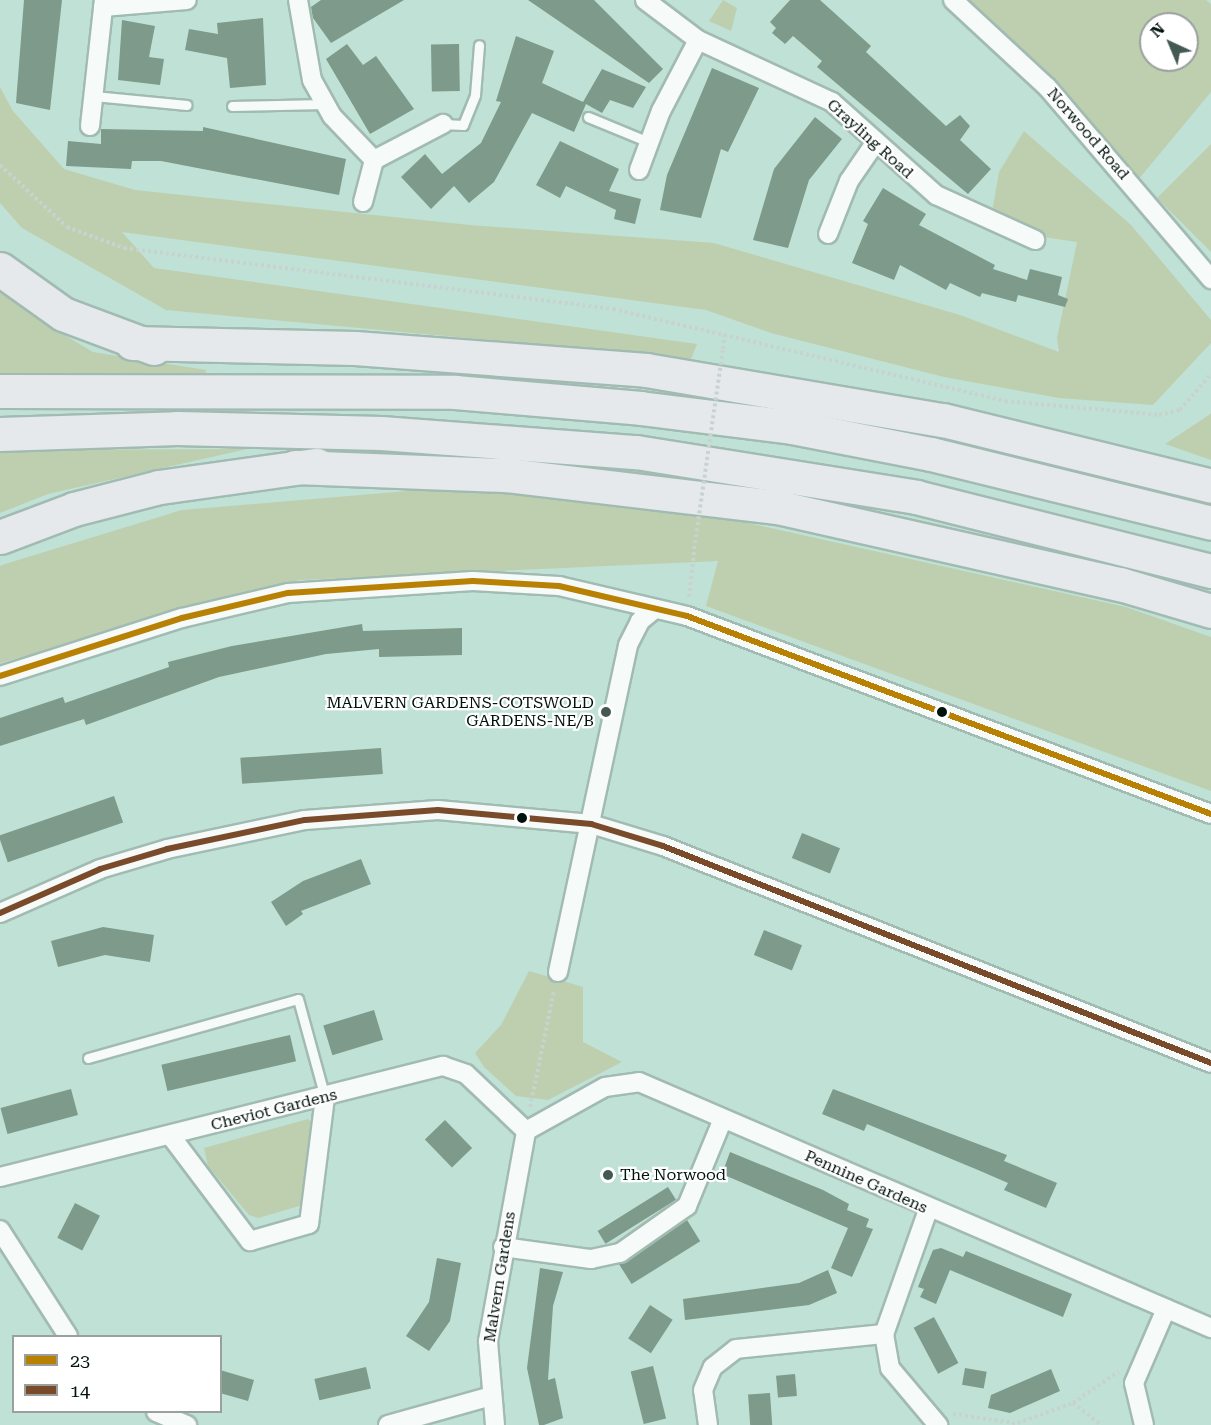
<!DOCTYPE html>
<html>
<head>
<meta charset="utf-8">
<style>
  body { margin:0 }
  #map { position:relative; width:1211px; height:1425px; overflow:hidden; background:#c0e1d5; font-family:"Roboto Serif",serif }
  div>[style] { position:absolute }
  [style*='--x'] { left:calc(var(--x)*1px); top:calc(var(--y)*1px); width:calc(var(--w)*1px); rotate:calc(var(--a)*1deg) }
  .green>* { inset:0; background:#becfaf }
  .building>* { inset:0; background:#7d9a8b; transform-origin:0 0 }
  .path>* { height:4px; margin-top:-2px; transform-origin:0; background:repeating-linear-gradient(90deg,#c8d2ce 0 3px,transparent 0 6px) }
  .roads { filter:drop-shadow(2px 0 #a2bbb2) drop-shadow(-2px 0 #a2bbb2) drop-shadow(0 2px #a2bbb2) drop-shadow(0 -2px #a2bbb2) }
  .lane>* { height:9px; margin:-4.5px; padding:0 4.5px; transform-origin:4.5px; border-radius:4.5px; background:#f6faf9 }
  .street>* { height:18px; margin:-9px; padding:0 9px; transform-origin:9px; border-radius:9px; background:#f6faf9 }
  .highway>* { height:33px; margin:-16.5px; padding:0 16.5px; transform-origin:16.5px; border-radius:16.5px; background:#e5e9ec }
  .path-bridge>* { height:4px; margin-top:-2px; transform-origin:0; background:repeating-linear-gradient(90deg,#c8d2ce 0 3px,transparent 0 6px) }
  .bus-1>* { height:6px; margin:-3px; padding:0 3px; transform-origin:3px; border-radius:3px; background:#b98103 }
  .bus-2>* { height:6px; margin:-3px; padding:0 3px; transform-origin:3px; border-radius:3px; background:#7a4b2a }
  .dots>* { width:16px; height:16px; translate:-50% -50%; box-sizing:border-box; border:3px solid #fff; border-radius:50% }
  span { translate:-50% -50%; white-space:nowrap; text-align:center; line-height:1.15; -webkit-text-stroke:4.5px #fff; paint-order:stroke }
  .street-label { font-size:16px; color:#00120c }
  .poi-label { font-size:16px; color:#00120c }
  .right { translate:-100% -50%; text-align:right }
  .left { translate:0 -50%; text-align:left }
  .legend { position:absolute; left:12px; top:1335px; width:210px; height:78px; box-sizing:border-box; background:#fff; border:2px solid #99a09e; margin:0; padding:8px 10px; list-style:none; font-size:18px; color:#00120c }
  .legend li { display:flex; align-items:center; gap:12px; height:30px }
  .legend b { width:30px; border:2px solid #99a09e }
  .north { position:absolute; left:1139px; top:12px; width:60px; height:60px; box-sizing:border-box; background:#fff; border:2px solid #99a09e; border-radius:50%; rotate:316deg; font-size:16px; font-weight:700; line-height:24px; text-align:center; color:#00120c }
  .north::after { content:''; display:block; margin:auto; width:21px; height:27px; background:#435a52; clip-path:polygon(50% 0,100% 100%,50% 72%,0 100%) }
</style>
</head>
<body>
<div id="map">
  <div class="green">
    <i style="clip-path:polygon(723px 0,737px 8px,731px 31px,709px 21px)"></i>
    <i style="clip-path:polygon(evenodd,958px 0,1206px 0,1211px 4px,1211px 92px,1138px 180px,958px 0,1151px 24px,1187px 24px,1187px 60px,1151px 60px,1151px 24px)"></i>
    <i style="clip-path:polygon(0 87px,13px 111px,64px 169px,135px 190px,470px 225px,714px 243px,960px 315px,1059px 352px,1057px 338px,1077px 242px,1037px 236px,991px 218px,999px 172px,1024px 131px,1131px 225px,1211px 320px,1211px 343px,1153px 405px,1059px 398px,944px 377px,771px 333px,706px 310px,122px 232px,154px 268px,697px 344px,691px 359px,166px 310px,22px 228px,0 203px)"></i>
    <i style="clip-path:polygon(1211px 144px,1211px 252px,1157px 198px)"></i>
    <i style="clip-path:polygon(0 286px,31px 315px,93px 352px,206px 370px,204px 379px,0 380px)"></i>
    <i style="clip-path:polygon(1211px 413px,1211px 460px,1165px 444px,1209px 415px)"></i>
    <i style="clip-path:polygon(247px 449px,48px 494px,0 513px,0 450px)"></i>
    <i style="clip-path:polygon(478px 485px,685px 509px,1126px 607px,1211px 637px,1211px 791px,706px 606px,718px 561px,299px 580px,0 663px,0 566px,5px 564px,182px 510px)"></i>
    <i style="clip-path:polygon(529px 971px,583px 987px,583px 1042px,622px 1062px,548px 1100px,516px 1096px,484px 1067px,475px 1053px,501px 1025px)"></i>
    <i style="clip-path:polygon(308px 1119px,316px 1125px,303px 1205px,258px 1218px,249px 1215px,208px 1166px,204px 1148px)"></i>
  </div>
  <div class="building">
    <i style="clip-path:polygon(24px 0,62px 0,50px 110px,16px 103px)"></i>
    <i style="clip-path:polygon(321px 0,404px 0,331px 43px,313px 18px,311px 7px)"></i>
    <i style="clip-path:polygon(528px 0,594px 0,663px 69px,649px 83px)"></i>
    <i style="clip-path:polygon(790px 0,820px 0,871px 46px,866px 52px,946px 126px,960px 115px,970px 126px,960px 140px,991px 169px,968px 194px,817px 67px,822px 61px,793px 36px,785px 44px,772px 33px,776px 28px,770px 22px)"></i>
    <i style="clip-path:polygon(263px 18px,266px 85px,230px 88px,227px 58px,185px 50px,189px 29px,218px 34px,217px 23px)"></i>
    <i style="clip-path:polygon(122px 20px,155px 26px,149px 57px,164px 59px,160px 85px,118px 80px)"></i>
    <i style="clip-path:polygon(516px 36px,554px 51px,542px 83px,583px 102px,602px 69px,646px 87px,633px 108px,610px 100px,602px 113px,586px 104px,574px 132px,532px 113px,494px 182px,469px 203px,454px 186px,431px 209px,401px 177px,425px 154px,442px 174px,481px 143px,501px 102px,496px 101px)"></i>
    <i style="clip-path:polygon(347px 44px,363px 65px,376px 56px,414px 109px,370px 134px,326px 59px)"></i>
    <i style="left:459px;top:44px;width:47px;height:28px;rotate:89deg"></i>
    <i style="clip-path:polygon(712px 68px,759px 88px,728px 152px,721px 149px,701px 218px,660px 210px,667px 175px)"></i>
    <i style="clip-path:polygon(815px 117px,842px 139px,809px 180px,788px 248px,753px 240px,774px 169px)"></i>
    <i style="clip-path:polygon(203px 127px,346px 159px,339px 195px,161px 161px,132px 161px,131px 169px,66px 166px,68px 141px,101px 144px,101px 129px,203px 131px)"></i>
    <i style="clip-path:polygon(560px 141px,619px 169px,609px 191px,641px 199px,635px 224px,614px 219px,616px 210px,566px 186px,560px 198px,536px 185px)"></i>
    <i style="clip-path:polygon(883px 188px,926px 214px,919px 225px,995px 265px,993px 269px,1027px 280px,1030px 269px,1062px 277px,1058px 295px,1068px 299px,1065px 307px,1018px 295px,1016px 302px,982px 293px,980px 297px,950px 283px,946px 290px,900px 265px,894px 280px,852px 263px,868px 224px,863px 221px)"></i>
    <i style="clip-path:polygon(362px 624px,363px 631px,462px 628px,462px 655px,379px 657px,379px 649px,326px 654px,219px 677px,86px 725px,84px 719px,0 746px,0 718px,63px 697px,65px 703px,169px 667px,168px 662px,232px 646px)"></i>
    <i style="left:381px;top:748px;width:26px;height:141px;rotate:86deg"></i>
    <i style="left:114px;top:796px;width:28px;height:122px;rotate:71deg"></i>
    <i style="left:802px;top:833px;width:41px;height:27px;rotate:22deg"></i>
    <i style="clip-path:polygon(361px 859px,371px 884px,301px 911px,303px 914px,286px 926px,271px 902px,303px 881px)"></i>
    <i style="clip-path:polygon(103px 927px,154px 935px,150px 962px,105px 955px,58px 967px,51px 941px)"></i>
    <i style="left:764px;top:930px;width:41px;height:27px;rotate:22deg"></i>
    <i style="left:374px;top:1010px;width:31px;height:53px;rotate:73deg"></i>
    <i style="left:290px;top:1035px;width:27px;height:132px;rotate:77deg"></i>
    <i style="left:71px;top:1089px;width:27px;height:73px;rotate:75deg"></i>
    <i style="clip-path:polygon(833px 1089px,1007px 1155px,1004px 1161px,1057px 1183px,1046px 1208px,1004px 1190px,1008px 1183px,978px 1170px,867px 1124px,864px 1131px,822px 1114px)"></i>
    <i style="left:445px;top:1120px;width:39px;height:28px;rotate:46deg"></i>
    <i style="clip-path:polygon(730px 1152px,823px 1190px,849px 1204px,847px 1210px,869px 1219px,866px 1227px,873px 1229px,852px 1277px,831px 1268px,848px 1228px,722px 1174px)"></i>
    <i style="left:668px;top:1187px;width:15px;height:83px;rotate:58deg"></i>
    <i style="left:75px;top:1203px;width:28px;height:39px;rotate:27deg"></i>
    <i style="left:687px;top:1220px;width:25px;height:81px;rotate:58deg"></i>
    <i style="clip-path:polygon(941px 1248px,963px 1257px,966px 1251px,1072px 1294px,1063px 1317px,950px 1270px,936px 1304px,920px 1297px,924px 1289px,918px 1287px,933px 1250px)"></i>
    <i style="clip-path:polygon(437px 1258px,461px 1263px,450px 1321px,429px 1351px,406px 1336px,429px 1302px)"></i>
    <i style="clip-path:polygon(540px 1268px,563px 1272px,553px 1306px,548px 1380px,555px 1378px,563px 1418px,544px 1425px,539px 1425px,527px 1368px)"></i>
    <i style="clip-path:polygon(828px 1270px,837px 1293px,809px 1305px,685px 1320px,683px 1299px,799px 1283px)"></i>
    <i style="left:650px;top:1305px;width:27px;height:40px;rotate:33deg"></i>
    <i style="left:934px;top:1317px;width:52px;height:23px;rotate:62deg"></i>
    <i style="left:653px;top:1366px;width:54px;height:23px;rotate:76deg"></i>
    <i style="left:366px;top:1367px;width:22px;height:53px;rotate:77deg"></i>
    <i style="left:965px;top:1368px;width:22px;height:17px;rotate:10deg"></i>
    <i style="clip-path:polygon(1051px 1369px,1060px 1391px,1010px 1413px,988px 1408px,991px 1395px)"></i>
    <i style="clip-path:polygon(220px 1370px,254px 1380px,248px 1401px,220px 1393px)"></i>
    <i style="left:795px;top:1374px;width:22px;height:19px;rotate:85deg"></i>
    <i style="left:770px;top:1393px;width:32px;height:22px;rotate:86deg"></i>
  </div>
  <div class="path">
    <i style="--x:0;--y:165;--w:91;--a:42.8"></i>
    <i style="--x:67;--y:227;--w:61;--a:20.2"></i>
    <i style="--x:124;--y:248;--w:493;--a:7.1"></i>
    <i style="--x:613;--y:309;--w:403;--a:13.2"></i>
    <i style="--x:1005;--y:401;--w:155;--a:5.2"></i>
    <i style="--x:1159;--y:415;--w:22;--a:-13"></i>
    <i style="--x:1180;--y:410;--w:48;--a:-49.3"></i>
    <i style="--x:723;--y:349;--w:17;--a:-83"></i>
    <i style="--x:689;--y:597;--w:54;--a:-83.7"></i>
    <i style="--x:530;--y:1107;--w:118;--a:-78.3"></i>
    <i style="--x:1073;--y:1403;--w:36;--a:38"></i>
    <i style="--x:953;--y:1414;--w:62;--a:8.4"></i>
    <i style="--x:1012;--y:1425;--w:65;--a:-19.8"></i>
    <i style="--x:1073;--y:1403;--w:55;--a:-34.6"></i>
  </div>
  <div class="roads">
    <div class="lane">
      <i style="--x:94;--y:96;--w:93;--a:5.5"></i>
      <i style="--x:232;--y:106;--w:93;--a:-1.2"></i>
      <i style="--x:588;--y:117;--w:66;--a:22.3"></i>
      <i style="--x:443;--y:124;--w:20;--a:3"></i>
      <i style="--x:463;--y:125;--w:32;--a:-68"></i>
      <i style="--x:475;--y:95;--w:50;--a:-85.4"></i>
      <i style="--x:88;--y:1058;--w:218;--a:-15.7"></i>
      <i style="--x:298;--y:999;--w:103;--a:74.7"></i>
    </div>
    <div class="street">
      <i style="--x:298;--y:0;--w:81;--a:80.1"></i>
      <i style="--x:312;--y:80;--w:41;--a:60.9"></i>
      <i style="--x:332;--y:116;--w:61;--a:46.3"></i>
      <i style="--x:374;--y:160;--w:78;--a:-27.6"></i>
      <i style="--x:645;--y:0;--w:66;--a:37"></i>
      <i style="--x:698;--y:40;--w:148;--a:24.8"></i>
      <i style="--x:832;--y:102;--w:140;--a:41.8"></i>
      <i style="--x:936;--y:195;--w:109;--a:24.4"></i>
      <i style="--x:953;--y:0;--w:128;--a:42.8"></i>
      <i style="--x:1047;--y:87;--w:253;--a:49.5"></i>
      <i style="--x:103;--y:7;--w:84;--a:-4.8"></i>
      <i style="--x:90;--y:126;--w:127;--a:-83.7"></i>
      <i style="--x:639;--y:170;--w:63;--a:-69.6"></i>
      <i style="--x:661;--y:111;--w:80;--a:-62.5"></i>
      <i style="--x:363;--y:202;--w:43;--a:-75.3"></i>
      <i style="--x:828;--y:234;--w:57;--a:-68.4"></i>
      <i style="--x:849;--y:181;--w:46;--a:-55.6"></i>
      <i style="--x:0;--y:676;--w:191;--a:-17.7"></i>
      <i style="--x:182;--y:618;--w:109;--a:-13.3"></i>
      <i style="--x:288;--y:593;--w:185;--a:-3.7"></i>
      <i style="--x:473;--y:581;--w:86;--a:3.3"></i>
      <i style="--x:559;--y:586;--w:131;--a:13.2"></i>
      <i style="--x:687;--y:616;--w:560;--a:20.7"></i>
      <i style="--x:0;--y:913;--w:109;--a:-23.7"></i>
      <i style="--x:100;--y:869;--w:70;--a:-16.6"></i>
      <i style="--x:167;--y:849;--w:141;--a:-11.9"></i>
      <i style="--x:305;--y:820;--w:133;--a:-4.3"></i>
      <i style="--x:438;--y:810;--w:154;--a:5.2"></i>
      <i style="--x:591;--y:824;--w:75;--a:17"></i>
      <i style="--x:663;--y:846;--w:589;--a:21.6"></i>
      <i style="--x:558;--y:972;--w:334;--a:-77.9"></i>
      <i style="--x:628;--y:645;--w:27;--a:-63"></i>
      <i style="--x:640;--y:621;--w:19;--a:-39"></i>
      <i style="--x:526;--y:1131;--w:90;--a:-29.1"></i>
      <i style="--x:605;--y:1087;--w:34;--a:-8"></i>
      <i style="--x:639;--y:1082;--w:623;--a:23.27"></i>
      <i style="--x:170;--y:1135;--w:133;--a:53"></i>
      <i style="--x:250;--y:1241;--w:61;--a:-16.1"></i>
      <i style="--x:309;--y:1224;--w:127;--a:-82.8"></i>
      <i style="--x:0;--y:1177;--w:457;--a:-14.1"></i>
      <i style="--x:443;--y:1066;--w:24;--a:19"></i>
      <i style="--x:466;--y:1074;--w:83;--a:43.5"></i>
      <i style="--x:928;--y:1210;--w:132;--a:109.5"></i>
      <i style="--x:884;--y:1334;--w:35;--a:80"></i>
      <i style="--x:890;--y:1368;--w:75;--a:49.9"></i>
      <i style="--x:0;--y:1230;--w:126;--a:57.3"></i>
      <i style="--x:503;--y:1247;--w:89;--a:7.8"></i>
      <i style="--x:591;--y:1259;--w:30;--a:-12"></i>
      <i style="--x:620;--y:1253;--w:82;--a:-35"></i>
      <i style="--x:687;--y:1206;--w:92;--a:-67.6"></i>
      <i style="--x:156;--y:1412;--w:34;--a:23"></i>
      <i style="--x:388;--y:1425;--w:107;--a:-15.7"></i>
      <i style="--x:495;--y:1425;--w:84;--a:-94.8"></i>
      <i style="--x:488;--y:1341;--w:213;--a:-79.7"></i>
      <i style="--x:708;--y:1425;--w:35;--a:-98"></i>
      <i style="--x:703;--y:1390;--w:25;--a:-67"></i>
      <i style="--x:713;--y:1367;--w:29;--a:-38"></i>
      <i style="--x:736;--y:1349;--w:149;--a:-5.8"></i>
      <i style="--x:1144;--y:1425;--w:43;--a:-103.4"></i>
      <i style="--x:1134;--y:1383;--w:81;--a:-66.6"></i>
    </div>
    <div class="highway">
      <i style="--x:0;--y:269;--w:77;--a:35.5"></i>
      <i style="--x:63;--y:314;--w:97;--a:20.5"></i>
      <i style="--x:132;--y:343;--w:223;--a:1.3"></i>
      <i style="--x:355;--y:348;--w:292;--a:4.3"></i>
      <i style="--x:646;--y:370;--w:301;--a:9.6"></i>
      <i style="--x:943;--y:420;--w:276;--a:13.8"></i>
      <i style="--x:0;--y:391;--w:455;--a:0.1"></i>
      <i style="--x:455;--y:392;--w:186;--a:4.9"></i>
      <i style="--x:640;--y:408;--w:153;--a:7.1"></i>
      <i style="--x:792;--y:427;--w:142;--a:11"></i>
      <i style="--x:931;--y:454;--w:288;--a:13.8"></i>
      <i style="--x:0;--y:434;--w:177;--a:-1.9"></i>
      <i style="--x:177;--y:428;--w:204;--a:1.4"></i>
      <i style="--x:381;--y:433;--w:256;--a:4.3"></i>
      <i style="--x:636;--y:452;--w:284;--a:9.1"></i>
      <i style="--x:916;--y:497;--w:304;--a:14.1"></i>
      <i style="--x:295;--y:467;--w:212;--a:2.2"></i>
      <i style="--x:507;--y:475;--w:272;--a:6.8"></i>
      <i style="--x:777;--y:507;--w:352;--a:12.7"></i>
      <i style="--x:1120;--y:584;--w:95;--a:16.5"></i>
      <i style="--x:0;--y:537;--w:79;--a:-20.7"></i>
      <i style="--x:74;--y:509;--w:88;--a:-14.5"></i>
      <i style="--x:159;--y:487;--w:159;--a:-8"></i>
    </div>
  </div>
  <div class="path-bridge">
    <i style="--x:695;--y:543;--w:196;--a:-81.8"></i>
  </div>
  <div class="bus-1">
    <i style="--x:0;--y:676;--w:191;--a:-17.7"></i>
    <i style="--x:182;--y:618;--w:109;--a:-13.3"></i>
    <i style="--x:288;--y:593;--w:185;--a:-3.7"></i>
    <i style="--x:473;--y:581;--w:86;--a:3.3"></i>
    <i style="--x:559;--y:586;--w:131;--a:13.2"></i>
    <i style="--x:687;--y:616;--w:560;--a:20.7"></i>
  </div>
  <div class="bus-2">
    <i style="--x:0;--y:913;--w:109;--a:-23.7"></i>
    <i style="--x:100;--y:869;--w:70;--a:-16.6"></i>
    <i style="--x:167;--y:849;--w:141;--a:-11.9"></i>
    <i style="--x:305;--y:820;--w:133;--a:-4.3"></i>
    <i style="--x:438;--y:810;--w:154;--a:5.2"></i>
    <i style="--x:591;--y:824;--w:75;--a:17"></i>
    <i style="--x:663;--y:846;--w:589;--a:21.6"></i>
  </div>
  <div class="dots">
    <i style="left:606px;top:712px;background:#435a52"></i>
    <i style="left:942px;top:712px;background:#00120c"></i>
    <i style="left:522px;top:818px;background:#00120c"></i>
    <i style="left:608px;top:1175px;background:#435a52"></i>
  </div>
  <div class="street-label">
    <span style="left:1088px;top:134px;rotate:49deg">Norwood Road</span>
    <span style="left:870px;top:139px;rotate:42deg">Grayling Road</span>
    <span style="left:274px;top:1110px;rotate:-14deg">Cheviot Gardens</span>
    <span style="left:866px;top:1182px;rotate:24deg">Pennine Gardens</span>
    <span style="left:500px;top:1277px;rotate:-81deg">Malvern Gardens</span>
  </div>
  <div class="poi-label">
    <span class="right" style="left:594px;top:712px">MALVERN GARDENS-COTSWOLD<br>GARDENS-NE/B</span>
    <span class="left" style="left:620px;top:1175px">The Norwood</span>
  </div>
  <ul class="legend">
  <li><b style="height:8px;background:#b98103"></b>23</li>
  <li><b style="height:8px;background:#7a4b2a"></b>14</li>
  </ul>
  <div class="north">N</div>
</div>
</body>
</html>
